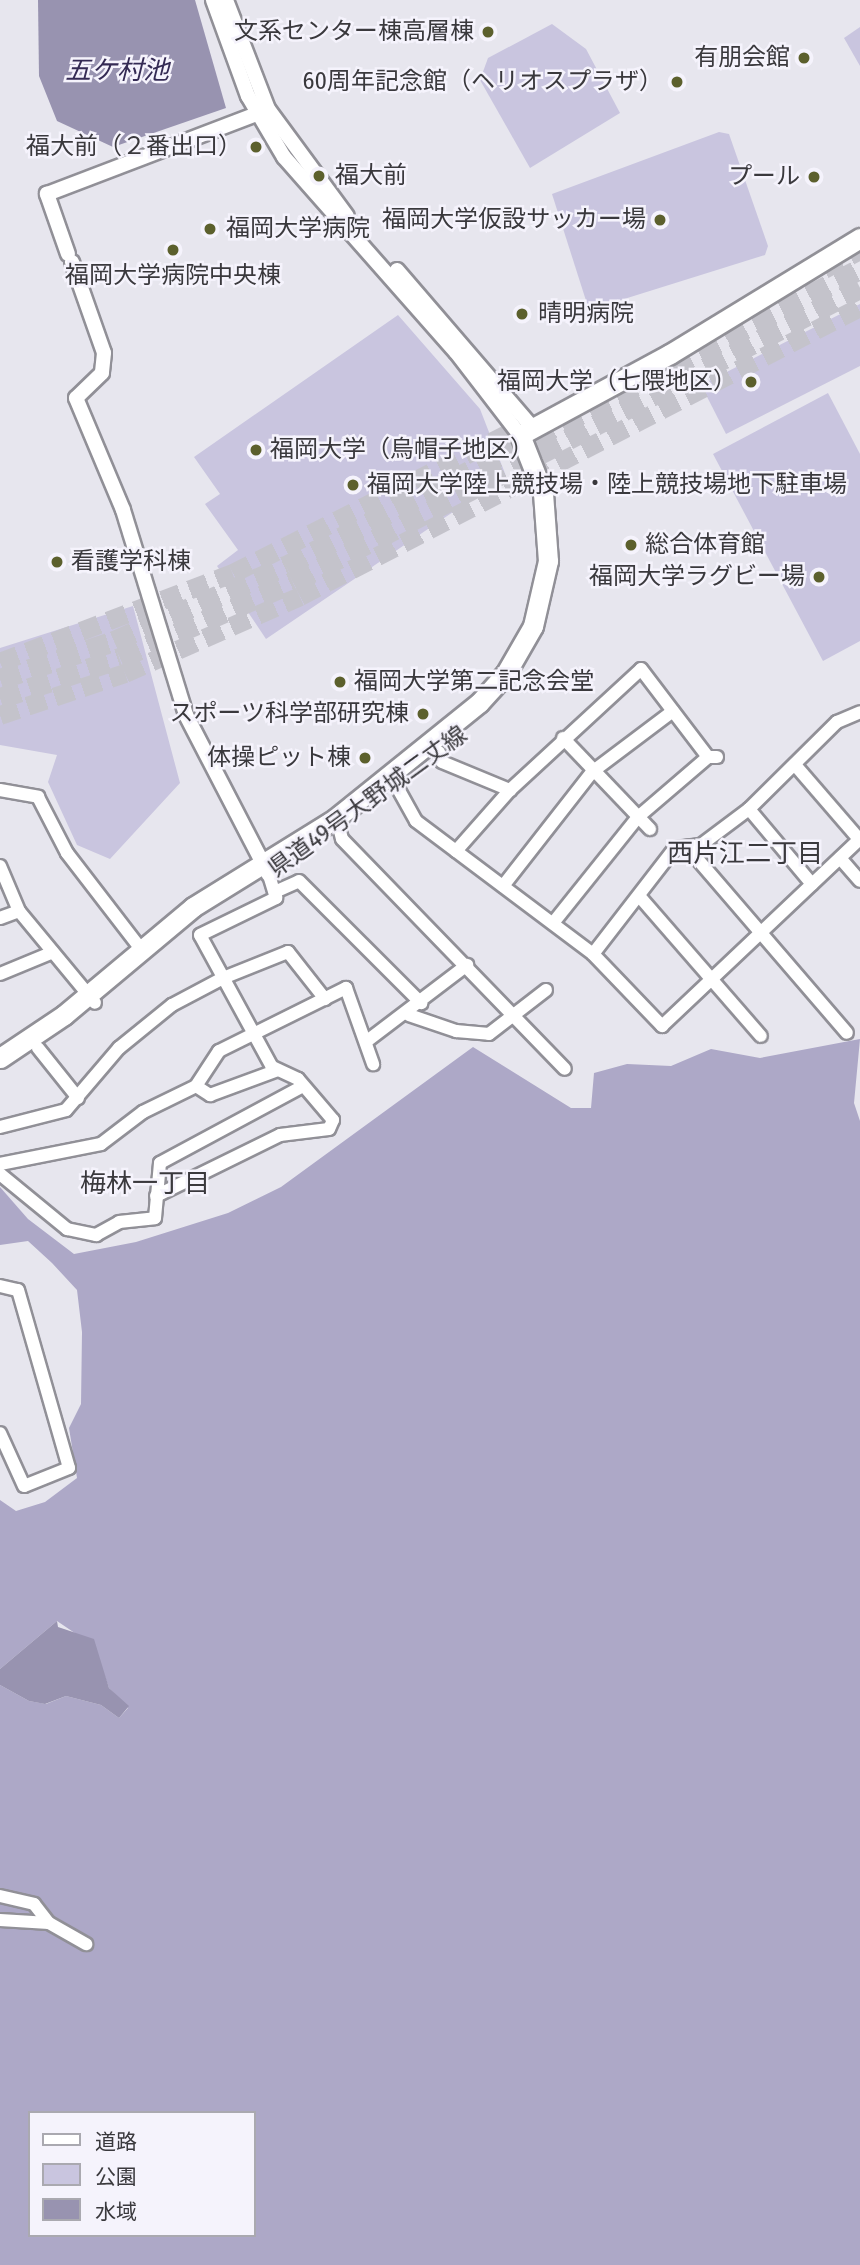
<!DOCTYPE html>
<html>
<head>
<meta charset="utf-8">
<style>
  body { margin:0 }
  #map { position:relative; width:860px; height:2265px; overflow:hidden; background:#e7e6ee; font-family:"Fira Sans Condensed","Noto Sans JP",sans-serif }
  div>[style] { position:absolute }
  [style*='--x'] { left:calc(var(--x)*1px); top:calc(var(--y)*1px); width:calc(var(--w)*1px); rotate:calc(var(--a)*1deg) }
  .green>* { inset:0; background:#c9c5df }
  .forest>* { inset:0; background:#ada8c7 }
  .water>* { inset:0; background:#9893b0 }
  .trunk-tunnel>* { height:19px; margin-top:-9.5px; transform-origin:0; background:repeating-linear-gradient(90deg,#c4c3cb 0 19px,transparent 0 29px) }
  .motorway-tunnel>* { height:21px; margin-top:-10.5px; transform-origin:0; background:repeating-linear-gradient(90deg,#c4c3cb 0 21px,transparent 0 31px) }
  .roads { filter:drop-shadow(2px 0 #919097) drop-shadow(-2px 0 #919097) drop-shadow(0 2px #919097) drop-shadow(0 -2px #919097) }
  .minor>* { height:12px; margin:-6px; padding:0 6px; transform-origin:6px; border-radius:6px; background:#fff }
  .tertiary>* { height:14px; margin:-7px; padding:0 7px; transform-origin:7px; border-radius:7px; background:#fff }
  .primary>* { height:19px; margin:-9.5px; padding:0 9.5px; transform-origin:9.5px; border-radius:9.5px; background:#fff }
  .dots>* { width:19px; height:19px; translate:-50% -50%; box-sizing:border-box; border:4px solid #f5f3fc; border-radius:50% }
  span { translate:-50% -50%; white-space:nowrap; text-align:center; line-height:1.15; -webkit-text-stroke:5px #f5f3fc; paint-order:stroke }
  .poi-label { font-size:24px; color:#3a393d }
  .right { translate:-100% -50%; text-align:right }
  .left { translate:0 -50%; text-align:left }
  .street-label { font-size:24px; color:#3a393d }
  .water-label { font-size:26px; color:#342a54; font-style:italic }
  .neighbourhood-label { font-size:26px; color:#3a393d }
  .legend { position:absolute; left:28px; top:2111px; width:228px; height:126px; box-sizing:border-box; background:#f5f3fc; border:2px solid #aaa9b0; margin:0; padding:9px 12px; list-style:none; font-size:21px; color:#3a393d }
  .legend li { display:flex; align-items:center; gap:14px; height:35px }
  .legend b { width:35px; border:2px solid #aaa9b0 }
</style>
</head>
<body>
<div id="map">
  <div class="green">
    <i style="clip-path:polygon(552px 24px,586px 49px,620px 113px,530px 168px,480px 80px,488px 58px)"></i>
    <i style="clip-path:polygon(860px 27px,860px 66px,844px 38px)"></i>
    <i style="clip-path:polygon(719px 132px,729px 134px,768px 246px,765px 255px,589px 310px,552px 194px)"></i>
    <i style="clip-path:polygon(860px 304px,860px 366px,726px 434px,701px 385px)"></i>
    <i style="clip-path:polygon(398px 315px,480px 409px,506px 476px,266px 639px,217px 566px,238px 550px,205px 504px,220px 494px,194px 457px)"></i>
    <i style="clip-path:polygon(828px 393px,860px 454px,860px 641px,823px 661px,713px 454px)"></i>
    <i style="clip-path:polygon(133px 606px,180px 783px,110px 859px,77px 845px,48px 782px,57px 755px,0 745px,0 648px)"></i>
  </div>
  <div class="forest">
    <i style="clip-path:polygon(evenodd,860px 1039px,854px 1103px,860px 1121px,860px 2265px,0 2265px,0 1685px,29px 1701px,46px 1704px,66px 1696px,101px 1705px,119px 1718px,128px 1708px,109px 1688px,94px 1646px,57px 1621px,0 1669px,0 1500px,16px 1511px,45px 1502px,77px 1478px,69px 1428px,81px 1404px,82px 1332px,77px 1290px,52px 1263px,28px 1241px,0 1245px,0 1187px,28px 1219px,74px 1254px,136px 1242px,228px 1213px,281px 1187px,473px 1047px,571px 1108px,591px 1108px,594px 1073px,627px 1064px,671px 1066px,711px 1049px,760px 1058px,860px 1039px,30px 2113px,254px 2113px,254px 2235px,30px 2235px,30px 2113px)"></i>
  </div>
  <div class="water">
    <i style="clip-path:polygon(38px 0,195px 0,226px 108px,113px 147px,57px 121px,39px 76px)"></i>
    <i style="clip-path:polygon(57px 1621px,58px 1627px,94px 1639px,109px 1688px,129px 1706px,119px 1718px,101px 1705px,66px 1696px,45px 1704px,29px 1701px,0 1685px,0 1669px)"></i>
  </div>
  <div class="trunk-tunnel">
    <i style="--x:824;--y:269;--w:41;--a:-27.8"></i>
    <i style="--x:0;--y:662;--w:249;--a:-20.9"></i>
    <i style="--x:233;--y:573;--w:334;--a:-26.9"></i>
    <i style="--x:0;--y:715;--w:132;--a:-18.6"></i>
    <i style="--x:125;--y:673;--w:191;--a:-23.7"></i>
    <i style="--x:300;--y:596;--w:630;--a:-27.3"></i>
  </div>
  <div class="motorway-tunnel">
    <i style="--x:0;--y:679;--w:120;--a:-18.4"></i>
    <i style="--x:114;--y:641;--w:188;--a:-23.6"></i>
    <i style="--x:286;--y:566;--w:646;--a:-27.36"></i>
    <i style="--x:0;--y:698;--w:126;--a:-18.4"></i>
    <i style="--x:120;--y:658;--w:189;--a:-23.7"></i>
    <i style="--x:293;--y:582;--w:639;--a:-27.41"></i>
  </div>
  <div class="roads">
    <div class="minor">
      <i style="--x:563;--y:738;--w:126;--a:46.3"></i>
      <i style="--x:439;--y:752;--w:10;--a:73"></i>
      <i style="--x:442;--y:762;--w:74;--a:22.4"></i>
      <i style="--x:796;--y:766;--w:96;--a:49.2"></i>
      <i style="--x:396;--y:785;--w:41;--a:60.9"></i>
      <i style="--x:416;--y:821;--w:221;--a:36.9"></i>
      <i style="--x:593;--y:954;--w:100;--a:46.2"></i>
      <i style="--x:662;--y:1026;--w:272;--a:-43.4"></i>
      <i style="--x:0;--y:790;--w:39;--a:10"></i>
      <i style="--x:38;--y:797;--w:63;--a:62.6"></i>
      <i style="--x:67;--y:853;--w:121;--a:52.4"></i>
      <i style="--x:749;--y:809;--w:98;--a:50"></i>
      <i style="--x:339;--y:827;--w:12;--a:76"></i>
      <i style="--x:342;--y:839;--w:320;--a:45.9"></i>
      <i style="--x:687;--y:847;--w:245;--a:49.3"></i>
      <i style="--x:456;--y:851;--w:81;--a:-48.5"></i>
      <i style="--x:510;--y:790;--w:178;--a:-42.7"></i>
      <i style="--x:641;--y:669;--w:111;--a:52.7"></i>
      <i style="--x:708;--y:757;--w:9;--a:0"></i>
      <i style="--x:840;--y:858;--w:30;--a:49"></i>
      <i style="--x:0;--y:866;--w:49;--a:67.1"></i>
      <i style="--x:19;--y:911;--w:119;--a:50.4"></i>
      <i style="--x:503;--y:886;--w:145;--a:-52"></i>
      <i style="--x:592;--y:772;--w:101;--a:-37"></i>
      <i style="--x:277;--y:891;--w:24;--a:-24"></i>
      <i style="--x:299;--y:881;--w:173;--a:45"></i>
      <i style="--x:640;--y:897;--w:184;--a:49"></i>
      <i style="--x:0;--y:918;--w:20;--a:-20"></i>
      <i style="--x:553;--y:923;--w:136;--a:-51.3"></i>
      <i style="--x:638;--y:817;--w:92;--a:-40.6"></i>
      <i style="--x:593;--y:954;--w:134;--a:-52.3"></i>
      <i style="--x:675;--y:848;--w:26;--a:-7"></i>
      <i style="--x:701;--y:845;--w:60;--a:-36.9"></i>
      <i style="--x:749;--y:809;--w:124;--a:-44.7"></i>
      <i style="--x:837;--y:722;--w:25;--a:-23"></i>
      <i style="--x:0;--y:974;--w:57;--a:-22.5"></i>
      <i style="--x:409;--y:1015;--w:50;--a:18.8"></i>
      <i style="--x:456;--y:1031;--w:33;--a:5"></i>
      <i style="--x:489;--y:1034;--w:72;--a:-37.7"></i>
      <i style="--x:367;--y:1041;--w:126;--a:-37.2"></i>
      <i style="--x:38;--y:1048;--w:64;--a:51.3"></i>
      <i style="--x:196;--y:1086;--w:17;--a:33"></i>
      <i style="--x:210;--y:1095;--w:72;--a:-20.2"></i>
      <i style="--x:0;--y:1127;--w:68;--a:-14.4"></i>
      <i style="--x:66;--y:1110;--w:82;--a:-49.5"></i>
      <i style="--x:119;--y:1048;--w:68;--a:-39.1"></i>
      <i style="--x:172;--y:1005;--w:58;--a:-27.9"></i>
      <i style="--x:223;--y:978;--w:70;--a:-21.8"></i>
      <i style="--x:288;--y:952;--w:60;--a:51.8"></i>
      <i style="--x:0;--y:1164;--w:103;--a:-11.2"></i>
      <i style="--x:101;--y:1144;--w:53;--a:-37.3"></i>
      <i style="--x:143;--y:1112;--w:59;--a:-26.1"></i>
      <i style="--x:196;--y:1086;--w:42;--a:-56.7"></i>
      <i style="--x:219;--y:1051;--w:142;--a:-26.4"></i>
      <i style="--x:346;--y:988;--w:81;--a:70.4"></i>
      <i style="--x:0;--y:1174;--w:87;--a:39.4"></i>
      <i style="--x:67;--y:1229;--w:30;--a:12"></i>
      <i style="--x:96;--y:1235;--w:26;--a:-29"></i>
      <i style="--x:119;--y:1222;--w:36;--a:-6"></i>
      <i style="--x:155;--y:1218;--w:55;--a:-84.8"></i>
      <i style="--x:160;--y:1163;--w:162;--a:-28.3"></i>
      <i style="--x:156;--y:1196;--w:138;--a:-26.2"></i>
      <i style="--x:280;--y:1135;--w:49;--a:-7"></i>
      <i style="--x:329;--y:1129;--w:10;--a:-66"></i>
      <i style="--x:333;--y:1120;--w:54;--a:-130.5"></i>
      <i style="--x:298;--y:1079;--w:29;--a:-155"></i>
      <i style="--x:272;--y:1067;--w:150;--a:-118.6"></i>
      <i style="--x:200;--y:935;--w:85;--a:-26"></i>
      <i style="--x:276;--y:898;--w:24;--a:-107"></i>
      <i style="--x:0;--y:1286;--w:18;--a:13"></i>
      <i style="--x:18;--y:1290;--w:185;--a:74"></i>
      <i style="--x:69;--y:1468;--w:48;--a:158.2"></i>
      <i style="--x:24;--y:1486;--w:58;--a:-114.4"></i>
      <i style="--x:0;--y:1896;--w:35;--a:13"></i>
      <i style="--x:34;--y:1904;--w:24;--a:52"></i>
      <i style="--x:0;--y:1920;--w:49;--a:3.5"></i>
      <i style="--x:49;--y:1923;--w:43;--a:29.6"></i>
    </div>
    <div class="tertiary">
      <i style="--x:213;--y:0;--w:102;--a:70"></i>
      <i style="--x:248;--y:96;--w:71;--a:59.5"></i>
      <i style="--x:284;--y:157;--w:260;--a:48.6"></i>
      <i style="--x:456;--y:352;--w:105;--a:52.4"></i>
      <i style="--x:226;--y:0;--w:117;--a:68.9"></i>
      <i style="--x:268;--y:109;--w:133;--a:53.6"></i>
      <i style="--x:68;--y:254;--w:64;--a:-109.3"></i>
      <i style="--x:47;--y:194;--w:232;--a:-20.9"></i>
      <i style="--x:72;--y:262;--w:96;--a:70.6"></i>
      <i style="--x:104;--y:353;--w:20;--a:96"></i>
      <i style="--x:102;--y:373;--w:36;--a:136"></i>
      <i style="--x:76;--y:398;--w:121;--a:67.2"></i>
      <i style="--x:123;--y:510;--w:214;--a:72.9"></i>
      <i style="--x:186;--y:715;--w:180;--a:62.6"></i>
      <i style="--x:397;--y:270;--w:208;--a:49.3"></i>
    </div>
    <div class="primary">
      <i style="--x:0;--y:1058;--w:77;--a:-33.9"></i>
      <i style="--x:64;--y:1015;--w:168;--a:-39.9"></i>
      <i style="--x:193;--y:907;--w:167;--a:-31.8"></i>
      <i style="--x:335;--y:819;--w:185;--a:-38.9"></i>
      <i style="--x:479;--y:703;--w:40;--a:-48"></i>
      <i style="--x:506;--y:673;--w:54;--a:-60.1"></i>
      <i style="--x:533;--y:626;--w:67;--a:-77"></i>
      <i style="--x:548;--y:561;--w:68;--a:-94.2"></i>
      <i style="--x:543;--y:493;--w:62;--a:-111.6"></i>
      <i style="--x:520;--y:435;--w:170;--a:-28.4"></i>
      <i style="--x:670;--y:354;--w:223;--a:-31.4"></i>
    </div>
  </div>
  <div class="dots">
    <i style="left:488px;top:32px;background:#5c602d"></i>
    <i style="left:804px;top:58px;background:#5c602d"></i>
    <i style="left:677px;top:82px;background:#5c602d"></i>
    <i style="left:256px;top:147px;background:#5c602d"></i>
    <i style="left:319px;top:176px;background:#5c602d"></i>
    <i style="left:814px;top:177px;background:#5c602d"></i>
    <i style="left:660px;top:220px;background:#5c602d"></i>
    <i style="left:210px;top:229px;background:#5c602d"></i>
    <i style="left:173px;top:250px;background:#5c602d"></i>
    <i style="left:522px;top:314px;background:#5c602d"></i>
    <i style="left:751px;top:382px;background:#5c602d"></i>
    <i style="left:256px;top:450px;background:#5c602d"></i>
    <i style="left:353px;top:485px;background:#5c602d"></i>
    <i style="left:631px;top:545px;background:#5c602d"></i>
    <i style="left:57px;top:562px;background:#5c602d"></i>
    <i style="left:819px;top:577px;background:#5c602d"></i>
    <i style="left:340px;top:682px;background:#5c602d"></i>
    <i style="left:423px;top:714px;background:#5c602d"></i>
    <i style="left:365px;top:758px;background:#5c602d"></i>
  </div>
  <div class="poi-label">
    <span class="right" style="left:474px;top:32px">文系センター棟高層棟</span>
    <span class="right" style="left:790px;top:58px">有朋会館</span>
    <span class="right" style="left:663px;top:82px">60周年記念館（ヘリオスプラザ）</span>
    <span class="right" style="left:242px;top:147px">福大前（２番出口）</span>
    <span class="left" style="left:335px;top:176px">福大前</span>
    <span class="right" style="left:800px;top:177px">プール</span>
    <span class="right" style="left:646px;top:220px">福岡大学仮設サッカー場</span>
    <span class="left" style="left:226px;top:229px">福岡大学病院</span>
    <span style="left:173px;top:276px">福岡大学病院中央棟</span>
    <span class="left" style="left:538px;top:314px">晴明病院</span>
    <span class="right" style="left:737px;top:382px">福岡大学（七隈地区）</span>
    <span class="left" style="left:270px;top:450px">福岡大学（烏帽子地区）</span>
    <span class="left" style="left:367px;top:485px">福岡大学陸上競技場・陸上競技場地下駐車場</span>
    <span class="left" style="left:645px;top:545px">総合体育館</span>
    <span class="left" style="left:71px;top:562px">看護学科棟</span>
    <span class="right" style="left:805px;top:577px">福岡大学ラグビー場</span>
    <span class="left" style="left:354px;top:682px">福岡大学第二記念会堂</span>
    <span class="right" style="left:409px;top:714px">スポーツ科学部研究棟</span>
    <span class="right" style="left:351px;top:758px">体操ピット棟</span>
  </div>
  <div class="street-label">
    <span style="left:368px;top:802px;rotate:-36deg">県道49号大野城二丈線</span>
  </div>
  <div class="water-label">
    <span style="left:117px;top:71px">五ケ村池</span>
  </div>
  <div class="neighbourhood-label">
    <span style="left:745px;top:854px">西片江二丁目</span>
    <span style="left:145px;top:1184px">梅林一丁目</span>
  </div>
  <ul class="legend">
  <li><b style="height:9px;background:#fff"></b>道路</li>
  <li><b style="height:19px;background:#c9c5df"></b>公園</li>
  <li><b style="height:19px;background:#9893b0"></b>水域</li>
  </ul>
</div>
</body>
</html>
